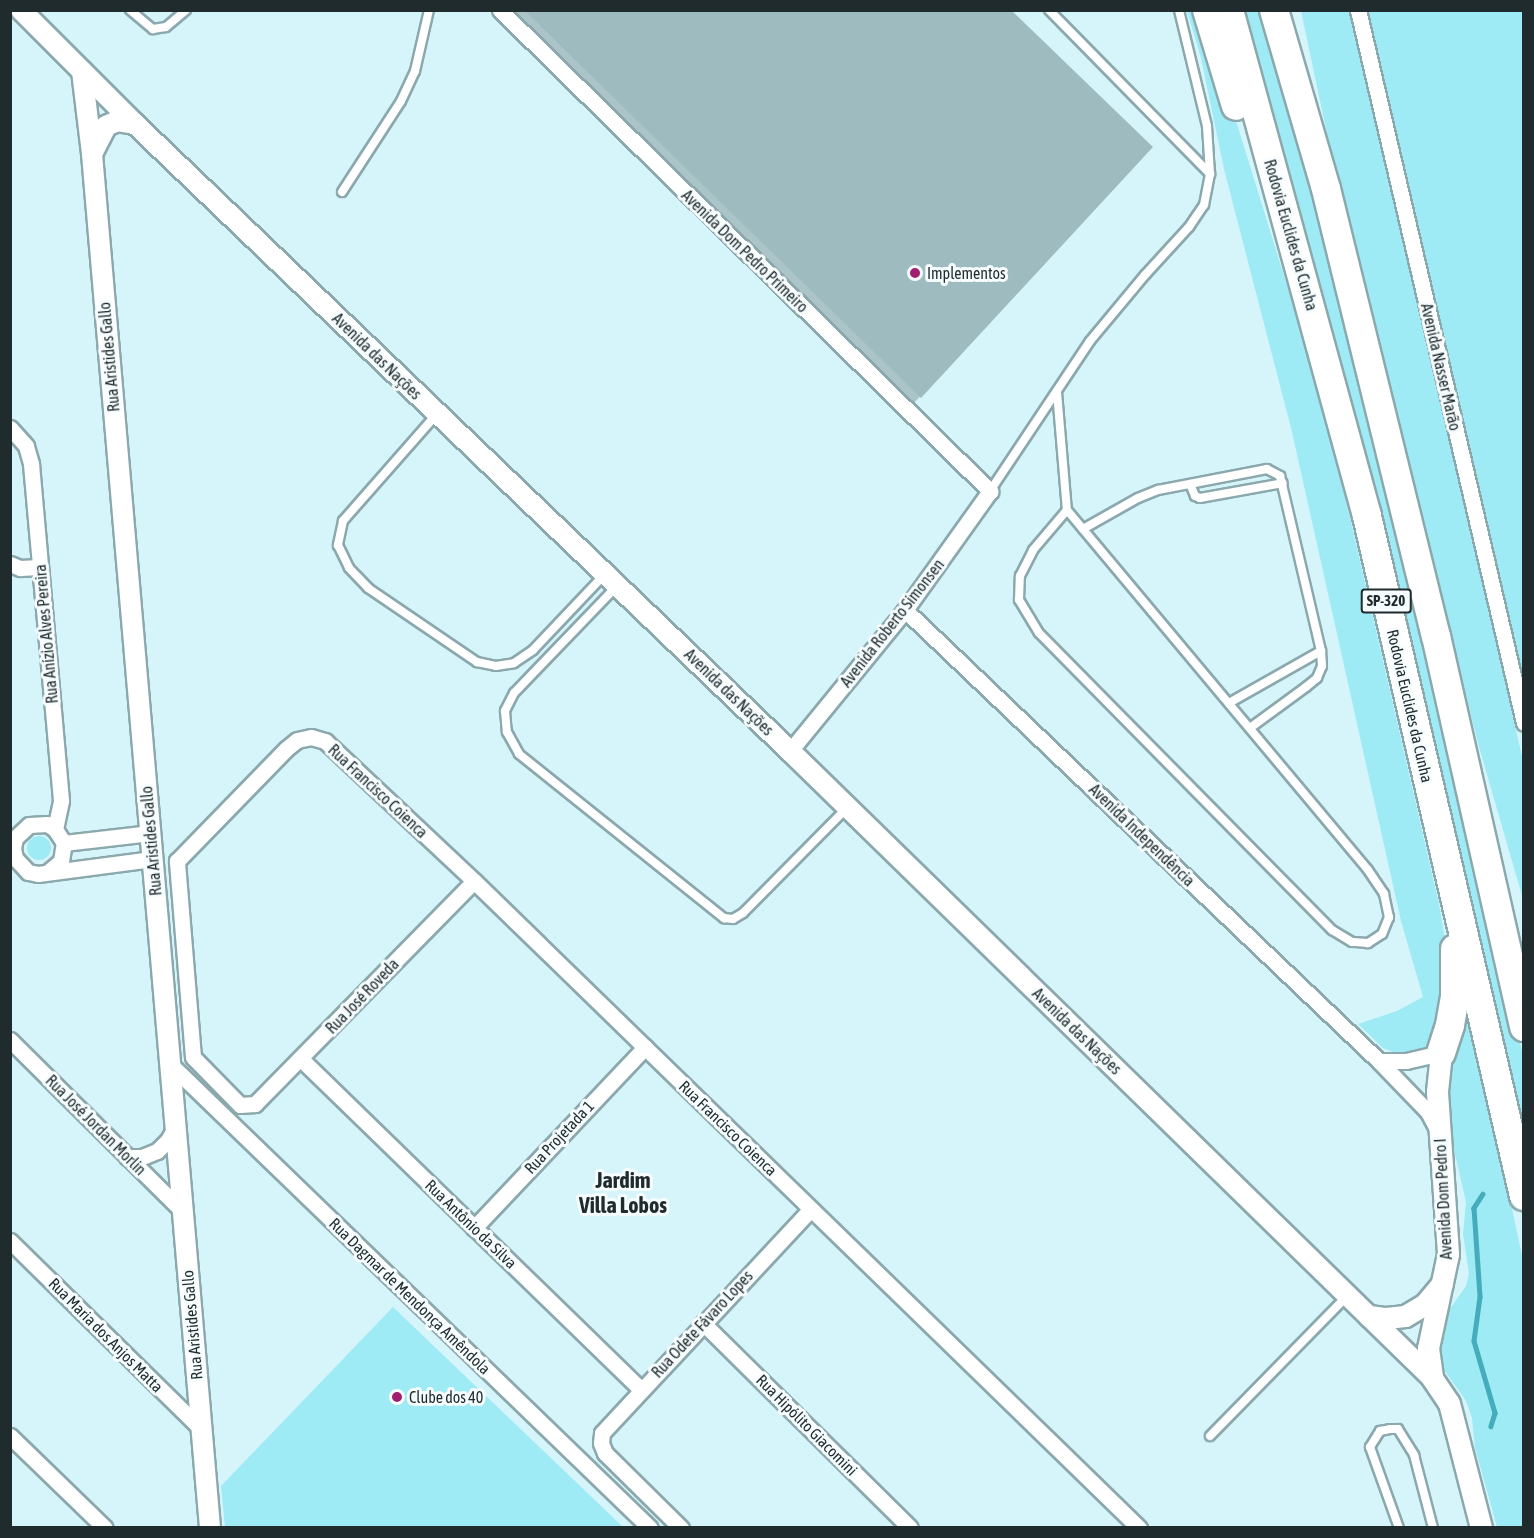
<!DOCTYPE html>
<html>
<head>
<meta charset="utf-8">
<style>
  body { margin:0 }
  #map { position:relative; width:1534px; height:1538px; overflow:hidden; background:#d6f5fa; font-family:"Asap Condensed",sans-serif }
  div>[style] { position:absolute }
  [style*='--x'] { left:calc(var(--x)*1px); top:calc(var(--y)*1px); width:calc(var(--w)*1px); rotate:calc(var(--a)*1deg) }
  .green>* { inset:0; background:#9eeaf5 }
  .round { border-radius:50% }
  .shadow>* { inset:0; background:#0003 }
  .stream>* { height:4.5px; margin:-2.25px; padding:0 2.25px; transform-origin:2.25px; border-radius:2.25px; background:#44acbb }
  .building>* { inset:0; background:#9ebcc0 }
  .roads { filter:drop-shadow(2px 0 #8ba8ad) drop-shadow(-2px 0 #8ba8ad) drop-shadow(0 2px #8ba8ad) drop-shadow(0 -2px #8ba8ad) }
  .service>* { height:8px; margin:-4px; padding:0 4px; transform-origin:4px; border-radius:4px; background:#fff }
  .minor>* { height:15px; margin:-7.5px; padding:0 7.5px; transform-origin:7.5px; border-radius:7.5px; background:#fff }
  .tertiary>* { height:20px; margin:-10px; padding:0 10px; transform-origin:10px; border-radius:10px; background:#fff }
  .secondary>* { height:21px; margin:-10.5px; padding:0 10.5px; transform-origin:10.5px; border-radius:10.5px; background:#fff }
  .motorway>* { height:28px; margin:-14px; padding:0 14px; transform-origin:14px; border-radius:14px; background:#fff }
  .dots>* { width:16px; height:16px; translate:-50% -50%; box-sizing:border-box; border:3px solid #f7fdfe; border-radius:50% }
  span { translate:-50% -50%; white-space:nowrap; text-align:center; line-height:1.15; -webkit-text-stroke:6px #f7fdfe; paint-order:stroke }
  .shield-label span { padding:2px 4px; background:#f7fdfe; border:2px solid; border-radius:4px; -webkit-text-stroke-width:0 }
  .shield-label { font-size:15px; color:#1f2b2d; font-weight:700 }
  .street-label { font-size:16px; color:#1f2b2d }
  .poi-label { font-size:16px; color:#1f2b2d }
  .left { translate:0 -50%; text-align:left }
  .district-label { font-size:22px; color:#1f2b2d; font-weight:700 }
  .frame { position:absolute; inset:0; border:12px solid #1f2b2d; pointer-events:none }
</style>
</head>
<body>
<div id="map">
  <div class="green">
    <i style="clip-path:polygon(1187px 11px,1202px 11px,1316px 379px,1350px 517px,1439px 904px,1450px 969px,1432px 1046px,1413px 1052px,1396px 1053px,1383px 1048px,1358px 1024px,1397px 1011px,1423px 997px,1401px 921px,1292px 432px,1224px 169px,1201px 58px)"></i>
    <i style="clip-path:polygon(1237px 11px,1268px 11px,1430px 637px,1523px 1056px,1523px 1160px)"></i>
    <i style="clip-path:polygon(1301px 11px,1352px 11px,1523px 761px,1523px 899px,1479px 747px,1338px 186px)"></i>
    <i style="clip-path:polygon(1366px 11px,1523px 11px,1523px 690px)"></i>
    <i class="round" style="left:27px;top:836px;width:24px;height:24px"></i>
    <i style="clip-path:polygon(1464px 1020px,1469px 1021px,1474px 1030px,1523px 1260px,1523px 1527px,1497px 1527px,1475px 1448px,1472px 1418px,1466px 1401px,1442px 1367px,1440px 1351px,1442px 1326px,1449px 1310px,1466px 1286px,1469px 1273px,1463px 1234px,1466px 1202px,1447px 1119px,1448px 1063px)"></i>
    <i style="clip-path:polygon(393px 1307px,623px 1527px,225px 1527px,221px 1486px)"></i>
  </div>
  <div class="shadow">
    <i style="clip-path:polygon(512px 10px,1009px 10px,1151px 147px,914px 403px)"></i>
  </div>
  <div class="stream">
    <i style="--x:1483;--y:1194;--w:17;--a:123"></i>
    <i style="--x:1474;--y:1208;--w:89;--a:86.1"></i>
    <i style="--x:1480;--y:1297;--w:44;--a:97.8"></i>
    <i style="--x:1474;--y:1341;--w:75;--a:73.7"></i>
    <i style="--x:1495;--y:1413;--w:14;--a:107"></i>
  </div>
  <div class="building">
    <i style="clip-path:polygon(524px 10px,1011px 10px,1153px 147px,921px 398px)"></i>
  </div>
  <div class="roads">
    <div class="service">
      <i style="--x:130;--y:10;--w:30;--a:40"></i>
      <i style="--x:153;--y:29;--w:13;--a:-9"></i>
      <i style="--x:166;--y:27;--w:26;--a:-40"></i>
      <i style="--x:1049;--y:10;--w:230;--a:45.5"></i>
      <i style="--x:342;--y:192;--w:108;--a:-57"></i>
      <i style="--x:401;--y:101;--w:33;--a:-65"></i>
      <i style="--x:415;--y:71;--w:63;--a:-77.1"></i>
      <i style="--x:1057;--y:392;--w:118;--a:85.2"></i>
      <i style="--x:1067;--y:510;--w:469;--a:50.1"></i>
      <i style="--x:1368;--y:870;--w:29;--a:56"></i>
      <i style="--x:1384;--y:894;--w:24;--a:78"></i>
      <i style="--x:1389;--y:917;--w:18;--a:112"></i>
      <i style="--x:1382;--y:934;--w:17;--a:147"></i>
      <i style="--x:1368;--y:943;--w:16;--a:-176"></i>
      <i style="--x:1352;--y:942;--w:23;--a:-149"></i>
      <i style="--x:1332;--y:930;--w:417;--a:-134.6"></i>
      <i style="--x:1039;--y:633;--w:39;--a:-121"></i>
      <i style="--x:1019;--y:600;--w:24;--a:-88"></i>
      <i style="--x:1020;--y:576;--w:29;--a:-63"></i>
      <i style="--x:1033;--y:550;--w:52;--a:-49.6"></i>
      <i style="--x:436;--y:415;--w:141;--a:131.3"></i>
      <i style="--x:343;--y:521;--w:25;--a:102"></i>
      <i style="--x:338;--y:545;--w:25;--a:64"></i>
      <i style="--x:349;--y:568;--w:28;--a:46"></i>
      <i style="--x:368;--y:588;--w:132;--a:34.2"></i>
      <i style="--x:477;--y:662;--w:19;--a:12"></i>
      <i style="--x:496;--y:666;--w:18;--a:-9"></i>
      <i style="--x:514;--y:663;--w:23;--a:-34"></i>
      <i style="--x:533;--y:650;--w:105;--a:-46.5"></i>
      <i style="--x:1190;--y:484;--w:13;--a:67"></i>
      <i style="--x:1195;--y:496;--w:5;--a:22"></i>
      <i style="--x:1200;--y:498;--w:84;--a:-10.2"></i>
      <i style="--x:990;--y:491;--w:180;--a:-56.3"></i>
      <i style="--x:1090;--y:341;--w:86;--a:-50.2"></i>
      <i style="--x:1145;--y:275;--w:65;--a:-47.5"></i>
      <i style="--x:1189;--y:227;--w:27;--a:-56"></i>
      <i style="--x:1204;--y:205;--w:32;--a:-79"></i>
      <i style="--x:1210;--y:174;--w:48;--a:-93.6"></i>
      <i style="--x:1207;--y:126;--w:119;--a:-103.6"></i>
      <i style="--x:1083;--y:529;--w:63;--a:-29.4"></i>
      <i style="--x:1138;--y:498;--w:22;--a:-22"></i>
      <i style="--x:1158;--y:490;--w:111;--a:-10.9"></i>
      <i style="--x:1267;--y:469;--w:15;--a:28"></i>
      <i style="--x:1280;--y:476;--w:180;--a:76.8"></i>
      <i style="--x:1321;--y:651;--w:15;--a:86"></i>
      <i style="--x:1322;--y:666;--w:13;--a:113"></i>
      <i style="--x:1317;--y:678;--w:14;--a:141"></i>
      <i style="--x:1306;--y:687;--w:69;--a:143.8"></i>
      <i style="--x:616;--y:587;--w:147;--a:133.9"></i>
      <i style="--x:514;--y:693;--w:20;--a:117"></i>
      <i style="--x:505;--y:711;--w:21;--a:85"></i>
      <i style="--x:507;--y:732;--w:25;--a:61"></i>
      <i style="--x:519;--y:754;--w:263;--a:38.7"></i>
      <i style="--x:724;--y:918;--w:9;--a:6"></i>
      <i style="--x:733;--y:919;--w:12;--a:-31"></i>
      <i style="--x:743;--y:913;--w:148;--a:-45.3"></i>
      <i style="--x:1229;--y:703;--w:106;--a:-29.5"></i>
      <i style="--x:1210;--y:1436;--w:196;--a:-45.6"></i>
      <i style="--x:1399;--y:1528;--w:86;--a:-109.7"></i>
      <i style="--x:1370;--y:1447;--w:19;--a:-58"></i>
      <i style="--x:1380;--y:1431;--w:10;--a:-11"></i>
      <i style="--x:1390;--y:1429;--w:8;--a:0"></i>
      <i style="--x:1398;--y:1429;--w:31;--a:58"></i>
      <i style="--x:1414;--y:1455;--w:75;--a:75.4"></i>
    </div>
    <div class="minor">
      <i style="--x:500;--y:10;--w:687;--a:44.47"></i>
      <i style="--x:990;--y:491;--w:146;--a:125.5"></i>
      <i style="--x:905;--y:610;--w:182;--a:129.2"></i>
      <i style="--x:1358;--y:10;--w:732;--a:76.89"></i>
      <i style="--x:10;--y:428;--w:24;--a:48"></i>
      <i style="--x:26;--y:446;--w:19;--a:74"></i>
      <i style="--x:31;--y:464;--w:338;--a:84.9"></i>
      <i style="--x:61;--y:801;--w:29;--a:102"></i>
      <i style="--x:10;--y:564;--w:11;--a:22"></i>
      <i style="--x:20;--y:568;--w:20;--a:-3"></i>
      <i style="--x:905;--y:610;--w:654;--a:43.58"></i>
      <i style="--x:1379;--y:1061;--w:71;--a:46.1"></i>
      <i style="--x:1428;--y:1112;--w:19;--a:62"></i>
      <i style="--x:64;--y:843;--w:87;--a:-6.6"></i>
      <i style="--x:48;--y:872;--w:17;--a:-40"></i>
      <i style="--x:61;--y:861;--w:18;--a:-81"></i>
      <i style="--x:64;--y:843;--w:17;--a:-123"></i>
      <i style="--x:55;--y:829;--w:9;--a:-148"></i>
      <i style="--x:47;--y:824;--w:18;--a:177"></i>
      <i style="--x:29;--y:825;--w:19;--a:137"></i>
      <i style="--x:15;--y:838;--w:10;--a:101"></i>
      <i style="--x:13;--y:848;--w:10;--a:79"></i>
      <i style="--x:15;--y:858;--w:19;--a:47"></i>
      <i style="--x:28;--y:872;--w:10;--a:11"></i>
      <i style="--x:38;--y:874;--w:115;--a:-7.5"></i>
      <i style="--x:474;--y:881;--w:313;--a:134.5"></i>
      <i style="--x:255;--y:1104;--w:15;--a:176"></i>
      <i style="--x:240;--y:1105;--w:67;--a:-134.4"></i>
      <i style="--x:193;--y:1057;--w:197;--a:-94.7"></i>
      <i style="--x:177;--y:861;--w:156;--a:-45.8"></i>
      <i style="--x:286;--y:749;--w:14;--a:-39"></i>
      <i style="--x:297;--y:740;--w:14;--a:-12"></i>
      <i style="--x:311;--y:737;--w:15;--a:16"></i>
      <i style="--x:325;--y:741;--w:204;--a:43.2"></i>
      <i style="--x:474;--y:881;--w:928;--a:44.21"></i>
      <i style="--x:10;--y:1040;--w:243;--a:44.8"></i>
      <i style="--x:301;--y:1059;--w:475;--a:44.2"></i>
      <i style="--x:1379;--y:1061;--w:27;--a:0"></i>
      <i style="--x:1406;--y:1061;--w:36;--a:-13"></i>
      <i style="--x:171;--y:1065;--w:666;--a:44.03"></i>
      <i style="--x:127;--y:1157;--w:15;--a:0"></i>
      <i style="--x:142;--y:1157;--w:16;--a:-22"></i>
      <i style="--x:157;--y:1151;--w:16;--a:-45"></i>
      <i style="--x:168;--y:1140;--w:16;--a:-60"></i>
      <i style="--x:474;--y:1228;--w:249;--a:-46.6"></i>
      <i style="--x:10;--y:1241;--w:269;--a:44.5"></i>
      <i style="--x:703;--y:1323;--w:291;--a:44.7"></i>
      <i style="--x:10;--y:1436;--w:132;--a:44.1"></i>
      <i style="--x:681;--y:1528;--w:107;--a:-135.4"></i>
      <i style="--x:605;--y:1453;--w:11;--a:-112"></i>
      <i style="--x:601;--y:1443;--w:10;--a:-84"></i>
      <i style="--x:602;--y:1433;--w:306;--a:-47"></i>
    </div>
    <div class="tertiary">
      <i style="--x:21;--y:10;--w:161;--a:45"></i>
      <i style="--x:135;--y:124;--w:907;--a:43.75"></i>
      <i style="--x:790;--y:751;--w:897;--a:44.32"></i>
      <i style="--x:82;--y:71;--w:84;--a:83.1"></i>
      <i style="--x:92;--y:154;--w:1379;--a:85.09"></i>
      <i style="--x:92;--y:154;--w:31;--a:-63"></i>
      <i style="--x:106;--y:126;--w:12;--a:-24"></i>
      <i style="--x:117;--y:121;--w:18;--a:9"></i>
    </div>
    <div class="secondary">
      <i style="--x:1441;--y:1053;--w:39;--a:96"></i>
      <i style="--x:1437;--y:1092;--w:162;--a:86.1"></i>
      <i style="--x:1448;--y:1254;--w:96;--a:102"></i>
      <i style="--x:1428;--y:1348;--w:30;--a:82"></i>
      <i style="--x:1432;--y:1378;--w:30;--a:56"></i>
      <i style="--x:1449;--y:1403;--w:129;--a:75.6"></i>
      <i style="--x:1369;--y:1316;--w:17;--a:7"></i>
      <i style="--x:1386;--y:1318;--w:19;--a:-6"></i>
      <i style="--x:1405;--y:1316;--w:23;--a:-31"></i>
      <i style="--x:1425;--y:1304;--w:26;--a:-50"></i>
    </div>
    <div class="motorway">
      <i style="--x:1207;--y:10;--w:100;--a:73.2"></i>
      <i style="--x:1229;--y:10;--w:524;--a:74.74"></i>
      <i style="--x:1367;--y:516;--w:698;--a:77"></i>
      <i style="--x:1274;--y:10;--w:186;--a:73.8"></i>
      <i style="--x:1326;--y:189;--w:460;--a:76.2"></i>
      <i style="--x:1436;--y:636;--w:401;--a:77.3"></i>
      <i style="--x:1441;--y:1053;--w:29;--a:-72"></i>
      <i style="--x:1450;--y:1025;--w:27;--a:-80"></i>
      <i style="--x:1455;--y:998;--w:49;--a:-90"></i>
    </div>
  </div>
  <div class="dots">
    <i style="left:915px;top:273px;background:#a01f70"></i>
    <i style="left:397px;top:1397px;background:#a01f70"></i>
  </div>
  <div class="shield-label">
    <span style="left:1386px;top:601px">SP-320</span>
  </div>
  <div class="street-label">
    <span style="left:1291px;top:235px;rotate:74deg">Rodovia Euclides da Cunha</span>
    <span style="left:745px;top:251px;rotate:44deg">Avenida Dom Pedro Primeiro</span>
    <span style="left:377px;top:356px;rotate:44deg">Avenida das Nações</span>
    <span style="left:109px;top:357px;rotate:-95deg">Rua Aristides Gallo</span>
    <span style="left:1441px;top:367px;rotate:77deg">Avenida Nasser Marão</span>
    <span style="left:892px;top:623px;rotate:-52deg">Avenida Roberto Simonsen</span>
    <span style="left:46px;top:634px;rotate:-95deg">Rua Anízio Alves Pereira</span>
    <span style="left:729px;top:692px;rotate:44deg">Avenida das Nações</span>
    <span style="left:1410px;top:706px;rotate:77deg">Rodovia Euclides da Cunha</span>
    <span style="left:378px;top:791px;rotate:43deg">Rua Francisco Coienca</span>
    <span style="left:1142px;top:835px;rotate:44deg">Avenida Independência</span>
    <span style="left:151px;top:841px;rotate:-95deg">Rua Aristides Gallo</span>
    <span style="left:362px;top:996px;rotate:-46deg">Rua José Roveda</span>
    <span style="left:1077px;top:1031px;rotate:44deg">Avenida das Nações</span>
    <span style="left:96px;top:1125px;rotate:45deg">Rua José Jordan Morlin</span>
    <span style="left:728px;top:1128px;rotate:44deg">Rua Francisco Coienca</span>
    <span style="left:559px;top:1137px;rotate:-47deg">Rua Projetada 1</span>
    <span style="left:1443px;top:1199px;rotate:-93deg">Avenida Dom Pedro I</span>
    <span style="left:471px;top:1224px;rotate:44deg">Rua Antônio da Silva</span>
    <span style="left:410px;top:1296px;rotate:44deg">Rua Dagmar de Mendonça Amêndola</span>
    <span style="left:702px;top:1324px;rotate:-47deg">Rua Odete Fávaro Lopes</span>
    <span style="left:192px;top:1325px;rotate:-95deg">Rua Aristides Gallo</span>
    <span style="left:106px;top:1335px;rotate:45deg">Rua Maria dos Anjos Matta</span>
    <span style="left:807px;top:1425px;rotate:45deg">Rua Hipólito Giacomini</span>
  </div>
  <div class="poi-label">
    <span class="left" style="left:927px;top:273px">Implementos</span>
    <span class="left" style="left:409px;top:1397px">Clube dos 40</span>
  </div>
  <div class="district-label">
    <span style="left:623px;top:1193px">Jardim<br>Villa Lobos</span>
  </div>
  <div class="frame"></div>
</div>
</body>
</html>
